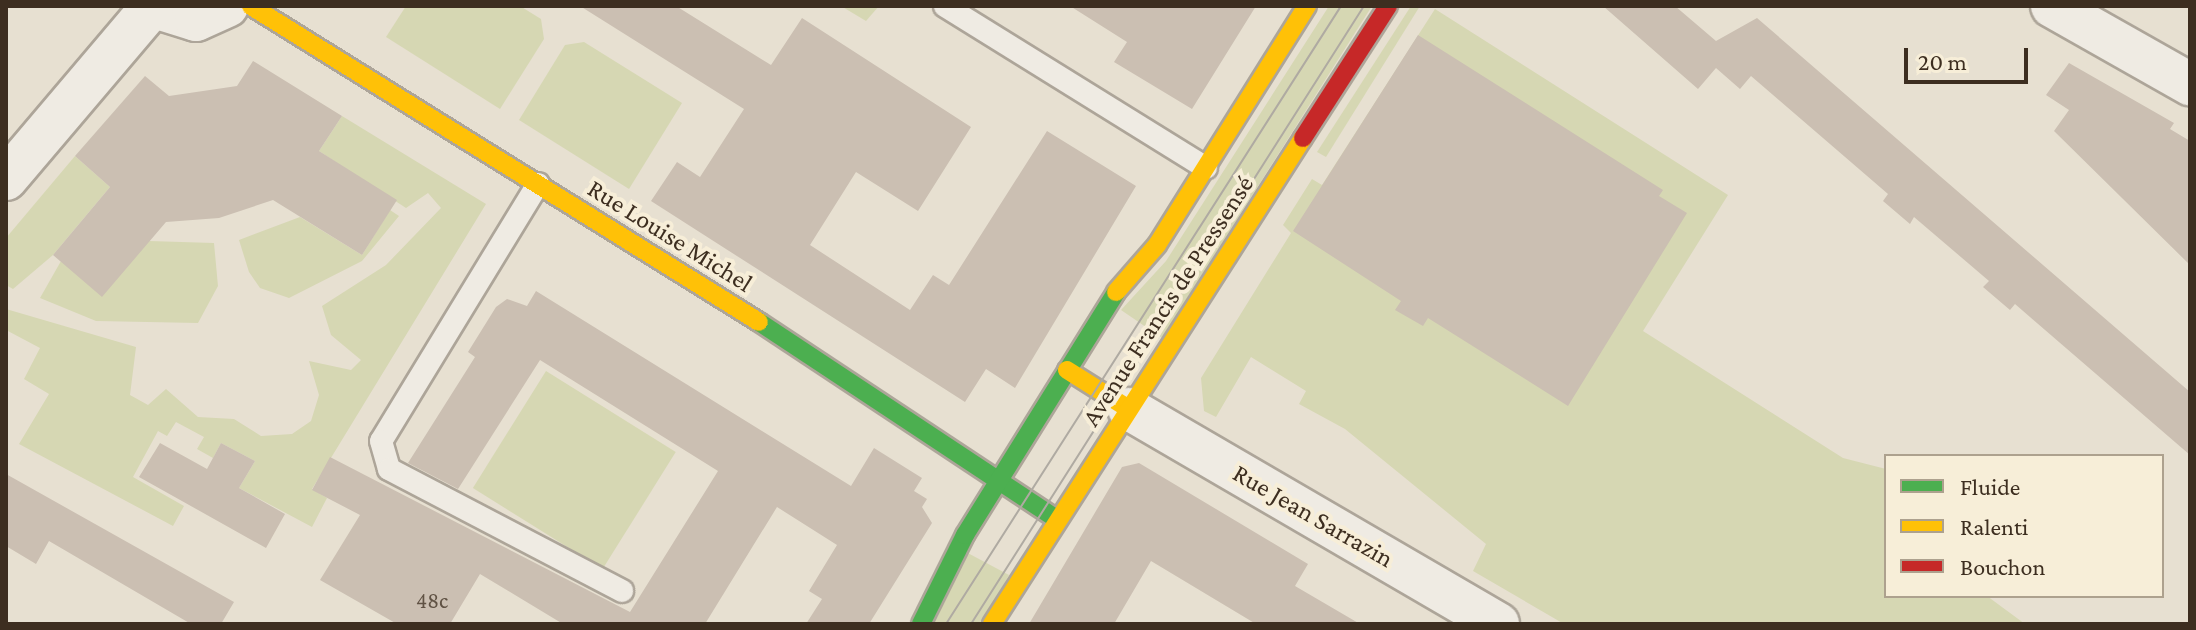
<!DOCTYPE html>
<html>
<head>
<meta charset="utf-8">
<style>
  body { margin:0 }
  #map { position:relative; width:2196px; height:630px; overflow:hidden; background:#e7e0d1; font-family:"Crimson Pro",serif }
  div>[style] { position:absolute }
  [style*='--x'] { left:calc(var(--x)*1px); top:calc(var(--y)*1px); width:calc(var(--w)*1px); rotate:calc(var(--a)*1deg) }
  .green>* { inset:0; background:#d6d7b3; transform-origin:0 0 }
  .building>* { inset:0; background:#cbbfb2 }
  .roads { filter:drop-shadow(2px 0 #ada599) drop-shadow(-2px 0 #ada599) drop-shadow(0 2px #ada599) drop-shadow(0 -2px #ada599) }
  .lane>* { height:22px; margin:-11px; padding:0 11px; transform-origin:11px; border-radius:11px; background:#efebe3 }
  .street>* { height:42px; margin:-21px; padding:0 21px; transform-origin:21px; border-radius:21px; background:#efebe3 }
  .fast>* { height:18px; margin:-9px; padding:0 9px; transform-origin:9px; border-radius:9px; background:#4caf50 }
  .slow>* { height:18px; margin:-9px; padding:0 9px; transform-origin:9px; border-radius:9px; background:#ffc107 }
  .jam>* { height:18px; margin:-9px; padding:0 9px; transform-origin:9px; border-radius:9px; background:#c62828 }
  .tram>* { height:2px; margin:-1px; padding:0 1px; transform-origin:1px; border-radius:1px; background:#afaaa2 }
  span { translate:-50% -50%; white-space:nowrap; text-align:center; line-height:1.15; -webkit-text-stroke:8px #f7eed8; paint-order:stroke }
  .number-label { font-size:22px; color:#605244 }
  .number-label span { -webkit-text-stroke-width:0 }
  .street-label { font-size:26px; color:#3d2e20 }
  .frame { position:absolute; inset:0; border:8px solid #3d2e20; pointer-events:none }
  .legend { position:absolute; left:1884px; top:454px; width:280px; height:144px; box-sizing:border-box; background:#f7eed8; border:2px solid #ada18e; margin:0; padding:10px 14px; list-style:none; font-size:24px; color:#3d2e20 }
  .legend li { display:flex; align-items:center; gap:16px; height:40px }
  .legend b { width:40px; border:2px solid #ada18e }
  .scale { position:absolute; left:1904px; top:48px; width:124px; height:36px; box-sizing:border-box; border:4px solid #3d2e20; border-top:0; padding-left:10px; font-size:24px; line-height:28px; white-space:nowrap; color:#3d2e20; -webkit-text-stroke:6px #f7eed8; paint-order:stroke }
</style>
</head>
<body>
<div id="map">
  <div class="green">
    <i style="clip-path:polygon(406px 6px,520px 6px,541px 19px,544px 39px,500px 109px,386px 37px)"></i>
    <i style="clip-path:polygon(841px 6px,879px 6px,866px 21px)"></i>
    <i style="clip-path:polygon(1329px 6px,1372px 6px,1162px 338px,1121px 310px,1166px 261px)"></i>
    <i style="clip-path:polygon(1411px 6px,1420px 6px,1326px 157px,1317px 152px)"></i>
    <i style="clip-path:polygon(1435px 9px,1728px 195px,1643px 331px,1843px 458px,1886px 469px,1886px 596px,1987px 596px,2025px 624px,1564px 624px,1473px 571px,1486px 544px,1345px 429px,1299px 404px,1306px 391px,1251px 357px,1216px 417px,1204px 411px,1201px 378px,1291px 233px,1283px 225px,1312px 179px,1322px 185px)"></i>
    <i style="clip-path:polygon(584px 42px,682px 103px,629px 189px,519px 120px,565px 45px)"></i>
    <i style="clip-path:polygon(342px 116px,486px 204px,312px 489px,327px 498px,312px 527px,239px 488px,255px 461px,221px 443px,213px 458px,197px 449px,204px 437px,176px 422px,167px 436px,158px 431px,133px 477px,184px 506px,173px 526px,19px 444px,49px 394px,24px 379px,40px 348px,6px 330px,6px 309px,136px 347px,130px 395px,148px 405px,166px 389px,198px 417px,234px 419px,261px 436px,292px 434px,311px 421px,319px 395px,309px 361px,351px 370px,361px 360px,331px 335px,322px 306px,386px 265px,441px 208px,428px 193px,406px 208px,319px 151px)"></i>
    <i style="clip-path:polygon(75px 156px,110px 187px,53px 255px,13px 289px,6px 285px,6px 238px)"></i>
    <i style="clip-path:polygon(390px 210px,399px 216px,362px 261px,289px 298px,260px 288px,249px 272px,239px 240px,300px 217px,362px 255px)"></i>
    <i style="clip-path:polygon(149px 241px,214px 243px,218px 286px,198px 323px,96px 321px,40px 298px,61px 261px)"></i>
    <i style="left:546px;top:371px;width:153px;height:138px;rotate:32deg"></i>
    <i style="clip-path:polygon(964px 551px,1009px 575px,981px 624px,932px 624px)"></i>
  </div>
  <div class="building">
    <i style="clip-path:polygon(580px 6px,676px 6px,771px 65px,802px 18px,971px 127px,918px 211px,856px 172px,810px 245px,910px 310px,933px 275px,949px 285px,1047px 131px,1136px 186px,1015px 388px,986px 369px,965px 402px,651px 201px,677px 162px,700px 177px,744px 109px)"></i>
    <i style="clip-path:polygon(1070px 6px,1256px 6px,1192px 109px,1114px 62px,1127px 42px)"></i>
    <i style="clip-path:polygon(1603px 6px,1675px 6px,1716px 41px,1757px 18px,2190px 392px,2190px 455px,2015px 304px,2010px 310px,1983px 287px,1989px 281px,1914px 217px,1910px 224px,1883px 201px,1888px 194px,1751px 76px,1740px 89px,1716px 68px,1698px 89px)"></i>
    <i style="clip-path:polygon(1418px 35px,1663px 190px,1659px 196px,1687px 213px,1568px 406px,1428px 318px,1423px 326px,1395px 310px,1401px 301px,1293px 231px)"></i>
    <i style="clip-path:polygon(253px 61px,342px 116px,319px 151px,397px 200px,362px 255px,273px 200px,219px 218px,166px 222px,102px 297px,53px 255px,110px 187px,75px 156px,145px 76px,169px 96px,237px 86px)"></i>
    <i style="clip-path:polygon(2069px 63px,2174px 123px,2170px 129px,2190px 141px,2190px 265px,2054px 131px,2069px 110px,2046px 95px)"></i>
    <i style="clip-path:polygon(536px 291px,851px 486px,874px 448px,922px 478px,914px 491px,927px 499px,922px 507px,932px 523px,869px 624px,806px 624px,822px 599px,809px 591px,837px 545px,777px 507px,705px 624px,563px 624px,480px 574px,450px 624px,397px 624px,320px 580px,360px 515px,312px 490px,330px 457px,630px 612px,718px 471px,540px 360px,458px 489px,408px 463px,475px 357px,468px 352px,496px 307px,507px 299px,527px 306px)"></i>
    <i style="clip-path:polygon(160px 443px,207px 469px,221px 443px,255px 461px,239px 488px,285px 514px,266px 548px,139px 477px)"></i>
    <i style="clip-path:polygon(1139px 463px,1308px 564px,1295px 586px,1360px 624px,1256px 624px,1151px 561px,1114px 624px,1029px 624px,1122px 467px)"></i>
    <i style="clip-path:polygon(6px 474px,234px 602px,221px 624px,191px 624px,49px 541px,36px 564px,6px 546px)"></i>
  </div>
  <div class="roads">
    <div class="lane">
      <i style="--x:945;--y:6;--w:307;--a:31.8"></i>
      <i style="--x:538;--y:184;--w:301;--a:121.4"></i>
      <i style="--x:381;--y:441;--w:29;--a:74"></i>
      <i style="--x:389;--y:469;--w:263;--a:27.6"></i>
    </div>
    <div class="street">
      <i style="--x:151;--y:6;--w:47;--a:17.3"></i>
      <i style="--x:196;--y:20;--w:34;--a:-24"></i>
      <i style="--x:2052;--y:6;--w:159;--a:29.5"></i>
      <i style="--x:6;--y:179;--w:226;--a:-49.7"></i>
      <i style="--x:1129;--y:409;--w:427;--a:30.2"></i>
    </div>
    <div class="fast">
      <i style="--x:759;--y:322;--w:355;--a:33.5"></i>
      <i style="--x:921;--y:624;--w:99;--a:-63.7"></i>
      <i style="--x:965;--y:535;--w:286;--a:-58.1"></i>
    </div>
    <div class="slow">
      <i style="--x:251;--y:6;--w:598;--a:31.88"></i>
      <i style="--x:1116;--y:292;--w:62;--a:-48.9"></i>
      <i style="--x:1157;--y:245;--w:282;--a:-57.9"></i>
      <i style="--x:1067;--y:370;--w:73;--a:32.2"></i>
      <i style="--x:992;--y:624;--w:577;--a:-57.38"></i>
    </div>
    <div class="jam">
      <i style="--x:1303;--y:138;--w:157;--a:-57.2"></i>
    </div>
  </div>
  <div class="tram">
    <i style="--x:946;--y:624;--w:733;--a:-57.41"></i>
    <i style="--x:971;--y:624;--w:732;--a:-57.55"></i>
  </div>
  <div class="number-label">
    <span style="left:432px;top:601px">48c</span>
  </div>
  <div class="street-label">
    <span style="left:670px;top:236px;rotate:32deg">Rue Louise Michel</span>
    <span style="left:1168px;top:301px;rotate:-57deg">Avenue Francis de Pressensé</span>
    <span style="left:1313px;top:516px;rotate:30deg">Rue Jean Sarrazin</span>
  </div>
  <div class="frame"></div>
  <ul class="legend">
  <li><b style="height:10px;background:#4caf50"></b>Fluide</li>
  <li><b style="height:10px;background:#ffc107"></b>Ralenti</li>
  <li><b style="height:10px;background:#c62828"></b>Bouchon</li>
  </ul>
  <div class="scale">20 m</div>
</div>
</body>
</html>
